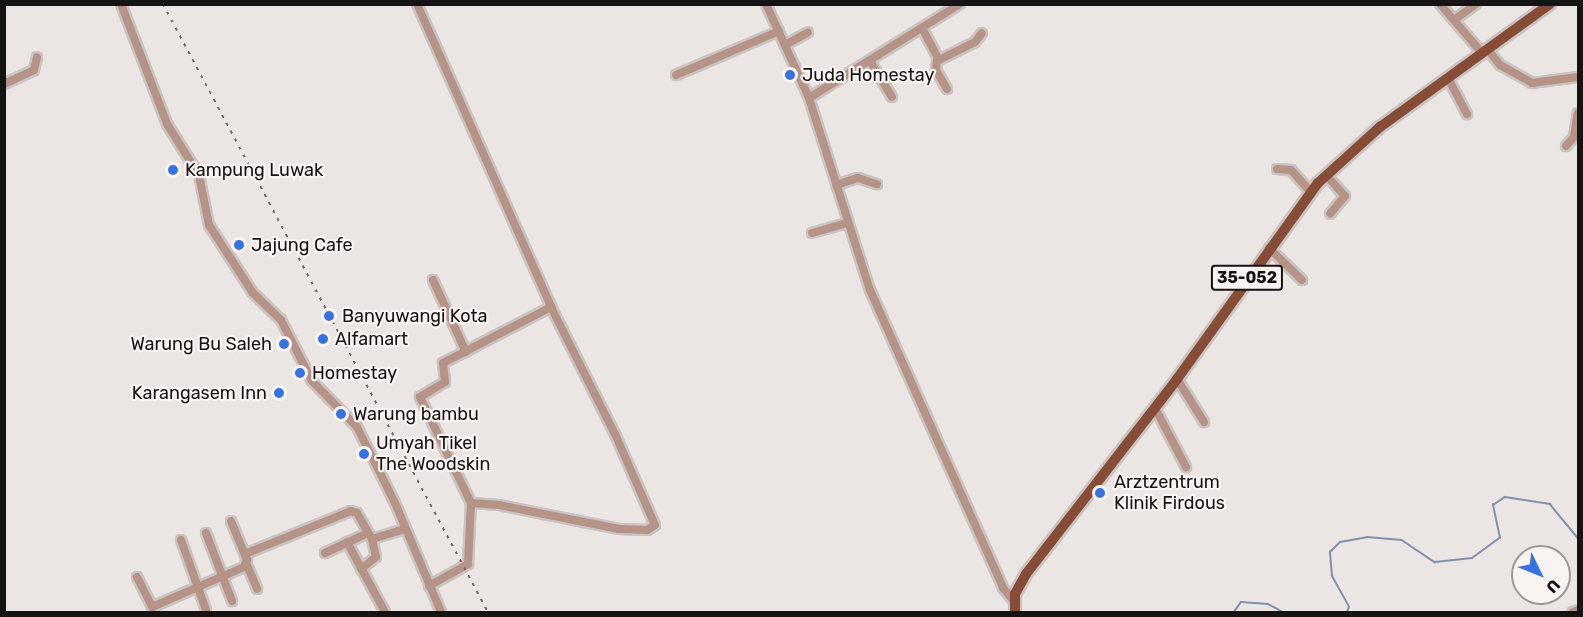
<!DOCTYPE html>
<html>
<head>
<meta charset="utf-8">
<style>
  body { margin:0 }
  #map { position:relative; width:1583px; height:617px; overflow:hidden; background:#ebe6e4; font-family:Rubik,sans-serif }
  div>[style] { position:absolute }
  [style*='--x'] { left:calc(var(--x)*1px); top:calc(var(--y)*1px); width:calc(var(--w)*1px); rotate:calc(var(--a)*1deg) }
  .stream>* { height:1.5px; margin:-0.75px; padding:0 0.75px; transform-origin:0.75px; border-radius:0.75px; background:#8191ab }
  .roads { filter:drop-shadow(2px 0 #c9c4c3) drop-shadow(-2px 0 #c9c4c3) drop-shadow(0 2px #c9c4c3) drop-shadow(0 -2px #c9c4c3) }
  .minor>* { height:8px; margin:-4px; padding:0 4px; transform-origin:4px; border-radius:4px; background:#b69386 }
  .major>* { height:10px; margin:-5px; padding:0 5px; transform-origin:5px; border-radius:5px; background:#874c36 }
  .rail>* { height:1.5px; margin-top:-0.75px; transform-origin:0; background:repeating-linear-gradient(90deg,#6d6a69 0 3px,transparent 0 9px) }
  .dots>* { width:16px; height:16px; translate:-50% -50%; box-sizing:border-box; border:3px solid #f9f3f1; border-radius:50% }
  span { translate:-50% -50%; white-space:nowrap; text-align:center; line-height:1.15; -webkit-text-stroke:4.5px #f9f3f1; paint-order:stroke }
  .shield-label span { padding:2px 4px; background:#f9f3f1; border:2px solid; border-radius:4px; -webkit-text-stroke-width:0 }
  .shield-label { font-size:16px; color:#151313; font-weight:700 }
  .poi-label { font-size:18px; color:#151313 }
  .left { translate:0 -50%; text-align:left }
  .right { translate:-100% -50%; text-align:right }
  .frame { position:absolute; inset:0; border:6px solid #151313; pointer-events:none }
  .north { position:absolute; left:1511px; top:545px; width:60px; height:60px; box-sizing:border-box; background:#f9f3f1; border:2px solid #9e9998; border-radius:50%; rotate:133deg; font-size:16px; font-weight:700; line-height:24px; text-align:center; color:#151313 }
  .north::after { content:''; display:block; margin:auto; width:21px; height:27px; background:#3672e1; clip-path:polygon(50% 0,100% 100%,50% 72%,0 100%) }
</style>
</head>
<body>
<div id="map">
  <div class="stream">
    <i style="--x:1234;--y:612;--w:12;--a:-55"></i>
    <i style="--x:1241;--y:602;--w:27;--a:4"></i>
    <i style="--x:1268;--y:604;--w:17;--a:28"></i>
    <i style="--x:1347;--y:612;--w:5;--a:-68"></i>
    <i style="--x:1349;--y:607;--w:35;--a:-119"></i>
    <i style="--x:1332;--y:576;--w:24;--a:-95"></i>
    <i style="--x:1330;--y:552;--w:14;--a:-45"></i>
    <i style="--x:1340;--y:542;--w:27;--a:-10"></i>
    <i style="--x:1367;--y:537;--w:35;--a:5"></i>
    <i style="--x:1402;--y:540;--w:40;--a:34"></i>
    <i style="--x:1435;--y:562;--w:37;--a:-6"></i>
    <i style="--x:1472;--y:558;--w:34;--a:-36"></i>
    <i style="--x:1500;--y:538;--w:34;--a:-102"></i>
    <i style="--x:1493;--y:505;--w:14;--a:-34"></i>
    <i style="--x:1505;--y:497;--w:46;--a:8.8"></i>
    <i style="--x:1550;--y:504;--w:44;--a:50.5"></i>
  </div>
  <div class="roads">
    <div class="minor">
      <i style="--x:121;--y:4;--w:129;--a:69"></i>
      <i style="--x:167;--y:124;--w:60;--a:57.9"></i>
      <i style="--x:199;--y:175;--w:51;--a:78.7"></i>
      <i style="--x:209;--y:225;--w:81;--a:57.1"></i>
      <i style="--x:253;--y:293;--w:39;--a:44"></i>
      <i style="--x:281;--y:320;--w:68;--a:63.1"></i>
      <i style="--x:312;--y:381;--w:64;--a:45.6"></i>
      <i style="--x:357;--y:427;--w:85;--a:63.4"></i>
      <i style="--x:395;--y:503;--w:118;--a:67.1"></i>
      <i style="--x:417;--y:4;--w:331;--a:66.1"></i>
      <i style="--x:551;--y:307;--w:142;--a:63.3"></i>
      <i style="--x:615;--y:434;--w:99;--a:66.3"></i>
      <i style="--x:655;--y:525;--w:9;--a:148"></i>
      <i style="--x:647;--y:530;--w:28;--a:-178"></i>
      <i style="--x:619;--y:529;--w:122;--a:-168.7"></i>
      <i style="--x:499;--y:505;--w:28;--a:-176"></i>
      <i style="--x:766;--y:4;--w:103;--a:65.4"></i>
      <i style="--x:809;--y:98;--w:201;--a:72.4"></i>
      <i style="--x:870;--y:290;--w:326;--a:65.9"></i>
      <i style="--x:1003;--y:588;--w:17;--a:50"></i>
      <i style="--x:1440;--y:4;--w:66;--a:49.3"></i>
      <i style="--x:1454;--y:20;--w:27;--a:-36"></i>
      <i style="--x:922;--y:28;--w:36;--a:62"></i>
      <i style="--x:939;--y:60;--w:40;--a:-26.6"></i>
      <i style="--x:975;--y:42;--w:11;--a:-52"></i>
      <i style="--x:785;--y:45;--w:26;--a:-29"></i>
      <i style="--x:1488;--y:50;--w:19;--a:51"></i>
      <i style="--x:1500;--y:65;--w:37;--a:29"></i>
      <i style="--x:1532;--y:83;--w:46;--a:-7.4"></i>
      <i style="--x:937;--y:60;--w:10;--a:96"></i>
      <i style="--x:936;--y:70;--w:22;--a:60"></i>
      <i style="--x:870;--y:61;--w:42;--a:58.6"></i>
      <i style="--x:676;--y:75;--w:112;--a:-23.1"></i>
      <i style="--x:1448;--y:78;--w:41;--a:62.2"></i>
      <i style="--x:4;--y:84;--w:33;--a:-25"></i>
      <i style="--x:34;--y:70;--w:13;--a:-77"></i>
      <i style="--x:809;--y:98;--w:178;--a:-31.9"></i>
      <i style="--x:1566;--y:146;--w:12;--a:-48"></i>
      <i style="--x:1574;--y:137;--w:24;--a:-81"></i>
      <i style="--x:1277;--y:169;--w:14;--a:4"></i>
      <i style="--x:1291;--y:170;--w:30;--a:48"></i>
      <i style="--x:1326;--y:175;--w:28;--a:48"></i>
      <i style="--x:1345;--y:196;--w:23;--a:130"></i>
      <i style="--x:836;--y:185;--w:23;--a:-18"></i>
      <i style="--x:858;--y:178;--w:20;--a:18"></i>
      <i style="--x:812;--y:233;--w:36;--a:-16"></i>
      <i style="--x:1269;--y:248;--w:46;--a:44.1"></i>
      <i style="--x:433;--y:280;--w:79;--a:65.4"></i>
      <i style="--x:1177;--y:379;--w:51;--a:57.9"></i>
      <i style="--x:1155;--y:408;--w:67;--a:62.3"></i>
      <i style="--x:206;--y:533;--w:73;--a:69.1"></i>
      <i style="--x:181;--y:540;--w:74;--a:70.3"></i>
      <i style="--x:347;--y:542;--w:80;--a:61.5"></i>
      <i style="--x:325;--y:553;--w:47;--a:-24.9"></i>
      <i style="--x:245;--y:554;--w:114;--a:-22.1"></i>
      <i style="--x:351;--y:511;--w:6;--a:18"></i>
      <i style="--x:357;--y:513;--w:30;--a:60"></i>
      <i style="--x:372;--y:539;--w:34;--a:-17"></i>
      <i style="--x:247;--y:565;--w:26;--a:67"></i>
      <i style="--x:361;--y:569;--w:19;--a:-39"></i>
      <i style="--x:376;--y:557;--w:18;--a:-103"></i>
      <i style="--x:137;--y:577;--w:34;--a:63"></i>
      <i style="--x:152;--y:607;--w:100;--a:-23.5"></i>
      <i style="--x:244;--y:567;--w:8;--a:-67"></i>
      <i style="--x:247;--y:560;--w:42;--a:-112.3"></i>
      <i style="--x:429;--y:586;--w:45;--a:-29.4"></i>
      <i style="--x:468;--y:564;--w:61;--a:-87.2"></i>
      <i style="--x:471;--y:503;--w:118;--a:-115.7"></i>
      <i style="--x:420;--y:397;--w:29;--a:-31"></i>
      <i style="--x:445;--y:382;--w:19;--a:-96"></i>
      <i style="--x:443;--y:363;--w:122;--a:-27.4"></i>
      <i style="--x:1573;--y:612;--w:5;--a:-22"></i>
    </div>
    <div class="major">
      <i style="--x:1015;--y:612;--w:18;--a:-90"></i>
      <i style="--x:1015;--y:594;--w:23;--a:-61"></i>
      <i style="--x:1026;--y:574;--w:247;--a:-52.2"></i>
      <i style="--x:1177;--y:379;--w:241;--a:-54.3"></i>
      <i style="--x:1318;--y:183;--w:84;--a:-42.1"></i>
      <i style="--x:1380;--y:127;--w:210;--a:-35.9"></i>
    </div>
  </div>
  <div class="rail">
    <i style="--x:163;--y:4;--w:689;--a:61.87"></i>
  </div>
  <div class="dots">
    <i style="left:790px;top:75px;background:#3672e1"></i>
    <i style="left:173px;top:170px;background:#3672e1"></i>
    <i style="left:239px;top:245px;background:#3672e1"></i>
    <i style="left:329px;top:316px;background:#3672e1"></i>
    <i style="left:323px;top:339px;background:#3672e1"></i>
    <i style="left:284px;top:344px;background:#3672e1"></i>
    <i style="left:300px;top:373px;background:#3672e1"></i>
    <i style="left:279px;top:393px;background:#3672e1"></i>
    <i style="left:341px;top:414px;background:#3672e1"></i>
    <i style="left:364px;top:454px;background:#3672e1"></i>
    <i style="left:1100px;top:493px;background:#3672e1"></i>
  </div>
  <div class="shield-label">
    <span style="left:1247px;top:278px">35-052</span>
  </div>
  <div class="poi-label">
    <span class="left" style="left:802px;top:75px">Juda Homestay</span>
    <span class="left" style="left:185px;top:170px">Kampung Luwak</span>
    <span class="left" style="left:251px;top:245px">Jajung Cafe</span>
    <span class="left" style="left:342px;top:316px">Banyuwangi Kota</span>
    <span class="left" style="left:335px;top:339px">Alfamart</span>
    <span class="right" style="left:272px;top:344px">Warung Bu Saleh</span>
    <span class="left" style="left:312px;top:373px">Homestay</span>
    <span class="right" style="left:267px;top:393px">Karangasem Inn</span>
    <span class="left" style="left:353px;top:414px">Warung bambu</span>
    <span class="left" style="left:376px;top:454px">Umyah Tikel<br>The Woodskin</span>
    <span class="left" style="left:1114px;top:493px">Arztzentrum<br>Klinik Firdous</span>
  </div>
  <div class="frame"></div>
  <div class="north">U</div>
</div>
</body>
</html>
